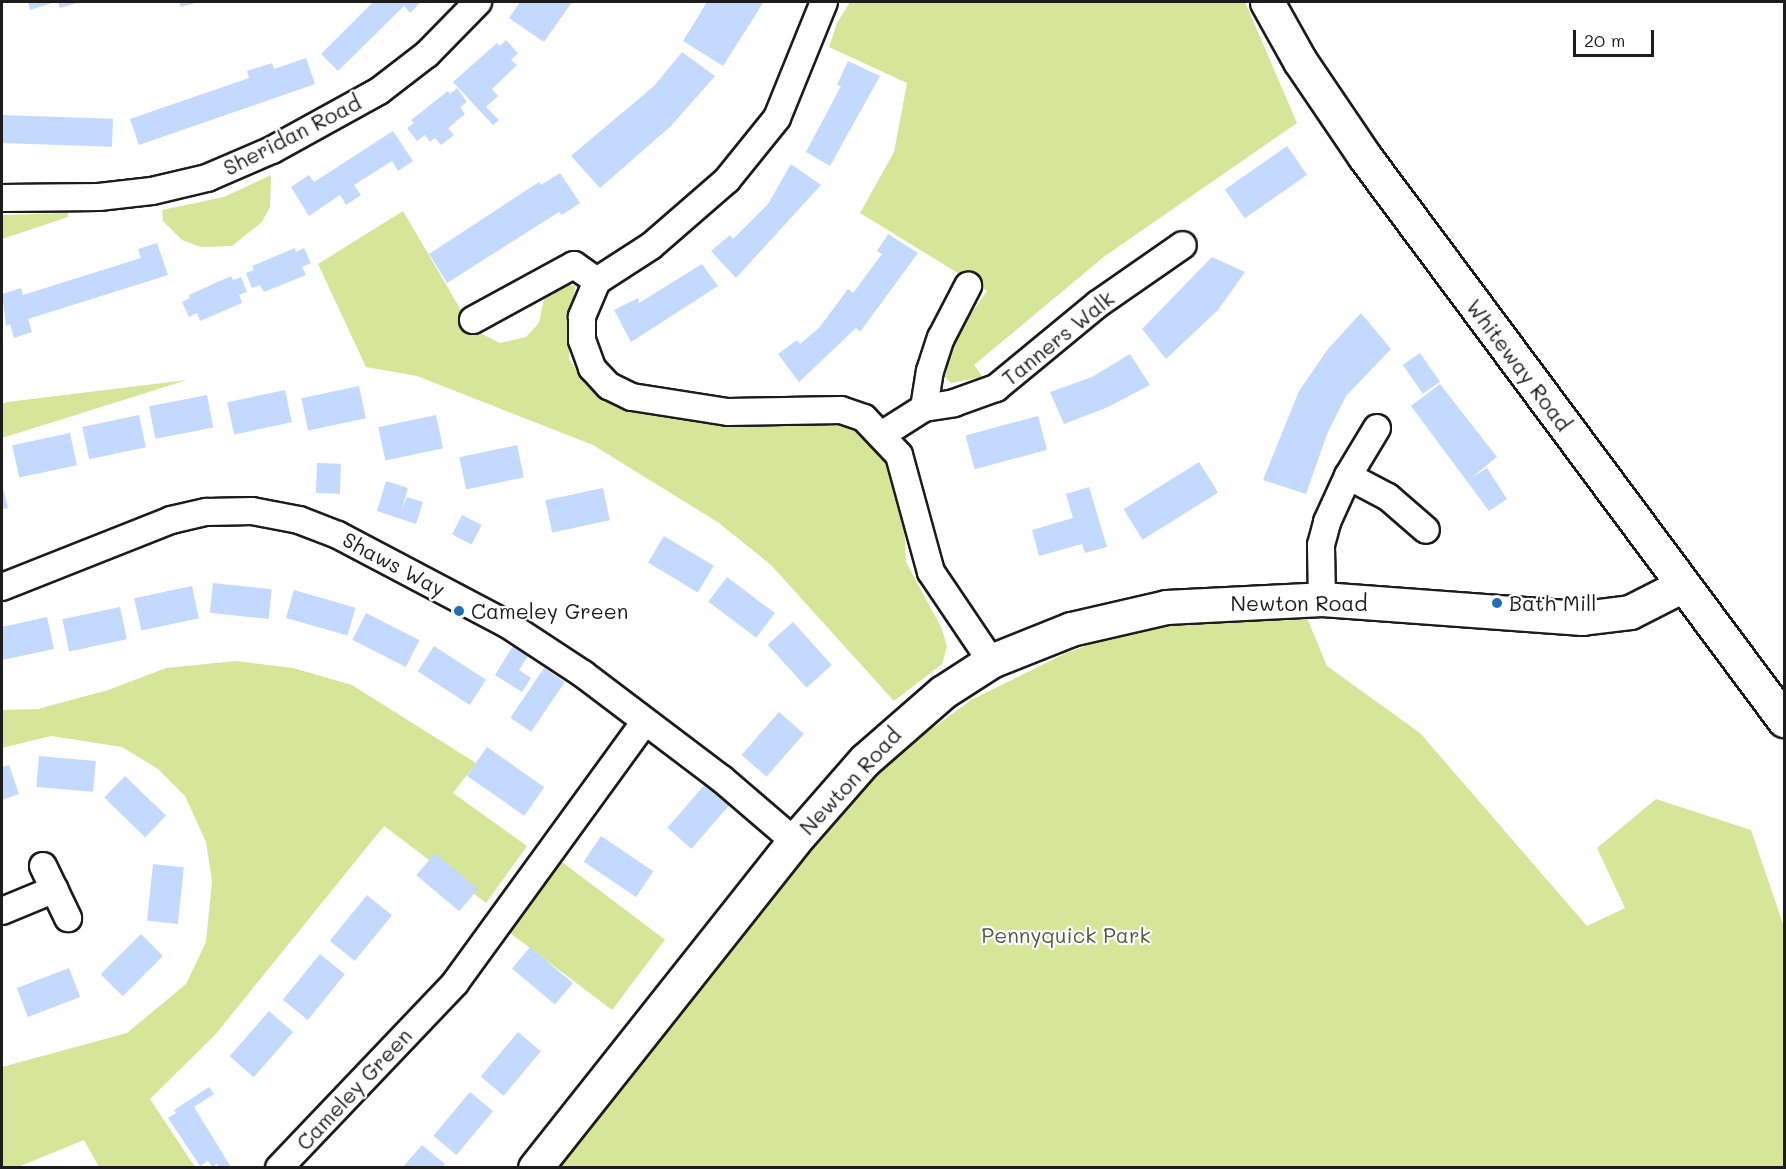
<!DOCTYPE html>
<html>
<head>
<meta charset="utf-8">
<style>
  body { margin:0 }
  #map { position:relative; width:1786px; height:1169px; overflow:hidden; background:#fff; font-family:Mali,sans-serif }
  div>[style] { position:absolute }
  [style*='--x'] { left:calc(var(--x)*1px); top:calc(var(--y)*1px); width:calc(var(--w)*1px); rotate:calc(var(--a)*1deg) }
  .green>* { inset:0; background:#d6e699; transform-origin:0 0 }
  .building>* { inset:0; background:#c3d9fd; transform-origin:0 0 }
  .roads { filter:drop-shadow(2px 0 #1c1c1c) drop-shadow(-2px 0 #1c1c1c) drop-shadow(0 2px #1c1c1c) drop-shadow(0 -2px #1c1c1c) }
  .street>* { height:26px; margin:-13px; padding:0 13px; transform-origin:13px; border-radius:13px; background:#fff }
  .secondary>* { height:33px; margin:-16.5px; padding:0 16.5px; transform-origin:16.5px; border-radius:16.5px; background:#fff }
  .dots>* { width:16px; height:16px; translate:-50% -50%; box-sizing:border-box; border:3px solid #fff; border-radius:50% }
  span { translate:-50% -50%; white-space:nowrap; text-align:center; line-height:1.15; -webkit-text-stroke:4.5px #fff; paint-order:stroke }
  .street-label { font-size:21px; color:#1c1c1c }
  .poi-label { font-size:21px; color:#1c1c1c }
  .left { translate:0 -50%; text-align:left }
  .park-label { font-size:21px; color:#545942 }
  .frame { position:absolute; inset:0; border:3px solid #1c1c1c; pointer-events:none }
  .scale { position:absolute; left:1573px; top:30px; width:81px; height:27px; box-sizing:border-box; border:3px solid #1c1c1c; border-top:0; padding-left:8px; font-size:18px; line-height:21px; white-space:nowrap; color:#1c1c1c; -webkit-text-stroke:4px #fff; paint-order:stroke }
</style>
</head>
<body>
<div id="map">
  <div class="green">
    <i style="clip-path:polygon(850px 2px,1245px 2px,1297px 123px,1105px 256px,974px 365px,983px 377px,951px 383px,945px 377px,955px 336px,987px 291px,860px 213px,894px 152px,907px 83px,829px 47px,837px 23px)"></i>
    <i style="clip-path:polygon(271px 175px,270px 207px,262px 222px,232px 246px,201px 247px,182px 240px,163px 221px,162px 210px,224px 197px)"></i>
    <i style="clip-path:polygon(403px 211px,472px 329px,500px 343px,526px 337px,539px 323px,545px 294px,556px 285px,575px 285px,569px 359px,585px 384px,633px 409px,726px 425px,837px 420px,875px 436px,902px 478px,906px 562px,942px 629px,947px 647px,942px 664px,894px 701px,771px 565px,719px 523px,593px 445px,417px 376px,366px 367px,318px 264px)"></i>
    <i style="clip-path:polygon(68px 213px,68px 217px,2px 239px,2px 215px)"></i>
    <i style="clip-path:polygon(187px 380px,2px 438px,2px 404px,7px 402px)"></i>
    <i style="clip-path:polygon(1305px 613px,1327px 666px,1420px 733px,1587px 926px,1625px 908px,1597px 848px,1656px 799px,1751px 830px,1784px 927px,1784px 1167px,560px 1168px,802px 860px,894px 756px,971px 700px,1066px 653px,1140px 626px)"></i>
    <i style="clip-path:polygon(236px 661px,293px 668px,352px 685px,476px 763px,453px 793px,527px 846px,486px 903px,384px 826px,215px 1035px,150px 1099px,195px 1167px,99px 1167px,84px 1140px,18px 1167px,2px 1167px,2px 1067px,127px 1033px,186px 984px,206px 942px,212px 881px,206px 842px,185px 796px,158px 769px,122px 747px,51px 736px,2px 748px,2px 710px,38px 709px,108px 690px,166px 668px)"></i>
    <i style="left:562px;top:862px;width:129px;height:88px;rotate:37deg"></i>
  </div>
  <div class="building">
    <i style="clip-path:polygon(28px 2px,55px 2px,30px 10px)"></i>
    <i style="clip-path:polygon(58px 2px,81px 2px,60px 8px)"></i>
    <i style="clip-path:polygon(179px 2px,199px 2px,181px 7px)"></i>
    <i style="clip-path:polygon(373px 2px,421px 2px,410px 13px,404px 6px,338px 71px,321px 54px)"></i>
    <i style="clip-path:polygon(520px 2px,572px 2px,544px 42px,509px 18px)"></i>
    <i style="clip-path:polygon(707px 2px,763px 3px,723px 66px,683px 41px)"></i>
    <i style="clip-path:polygon(506px 40px,518px 53px,511px 60px,517px 65px,492px 89px,498px 96px,486px 107px,499px 120px,493px 125px,453px 82px,497px 43px,500px 46px)"></i>
    <i style="clip-path:polygon(682px 52px,715px 76px,671px 126px,600px 188px,571px 156px,654px 86px)"></i>
    <i style="clip-path:polygon(306px 58px,315px 84px,139px 145px,130px 119px,249px 78px,247px 71px,272px 63px,274px 69px)"></i>
    <i style="clip-path:polygon(848px 61px,880px 76px,830px 166px,806px 152px,841px 86px,837px 85px)"></i>
    <i style="clip-path:polygon(457px 88px,467px 102px,460px 107px,465px 114px,448px 128px,454px 135px,441px 145px,435px 138px,430px 142px,425px 135px,417px 141px,407px 128px,414px 123px,411px 120px,448px 91px,450px 94px)"></i>
    <i style="left:2px;top:115px;width:111px;height:28px;rotate:2deg"></i>
    <i style="clip-path:polygon(393px 131px,413px 161px,398px 171px,392px 161px,354px 185px,361px 195px,346px 205px,340px 195px,309px 216px,291px 187px,309px 175px,314px 182px)"></i>
    <i style="left:1287px;top:146px;width:35px;height:76px;rotate:55deg"></i>
    <i style="clip-path:polygon(791px 164px,821px 185px,736px 278px,711px 251px,730px 235px,733px 239px,768px 204px)"></i>
    <i style="clip-path:polygon(560px 173px,580px 203px,562px 215px,559px 212px,447px 283px,429px 254px,539px 182px,541px 185px)"></i>
    <i style="clip-path:polygon(888px 234px,918px 253px,860px 332px,856px 328px,799px 382px,778px 354px,797px 340px,800px 344px,819px 328px,848px 289px,853px 293px,882px 254px,877px 251px)"></i>
    <i style="clip-path:polygon(157px 243px,168px 275px,28px 319px,32px 332px,14px 338px,10px 324px,6px 326px,2px 294px,21px 288px,23px 295px,141px 258px,138px 249px)"></i>
    <i style="clip-path:polygon(295px 248px,296px 252px,304px 248px,311px 263px,302px 267px,306px 275px,264px 292px,260px 285px,252px 288px,246px 273px,254px 270px,252px 266px)"></i>
    <i style="clip-path:polygon(1212px 257px,1245px 272px,1218px 310px,1166px 359px,1142px 329px)"></i>
    <i style="clip-path:polygon(702px 264px,718px 286px,631px 342px,614px 310px,638px 298px,639px 303px)"></i>
    <i style="clip-path:polygon(231px 276px,233px 280px,241px 277px,247px 292px,239px 295px,242px 303px,200px 321px,197px 313px,189px 317px,182px 302px,190px 298px,189px 295px)"></i>
    <i style="clip-path:polygon(1361px 313px,1391px 349px,1346px 396px,1327px 434px,1306px 494px,1263px 480px,1299px 391px,1328px 349px)"></i>
    <i style="left:1420px;top:353px;width:35px;height:21px;rotate:55deg"></i>
    <i style="clip-path:polygon(1130px 354px,1150px 385px,1108px 407px,1064px 424px,1050px 392px,1092px 377px)"></i>
    <i style="clip-path:polygon(1440px 384px,1497px 457px,1471px 478px,1487px 468px,1507px 499px,1489px 511px,1411px 406px)"></i>
    <i style="left:359px;top:386px;width:33px;height:59px;rotate:78deg"></i>
    <i style="left:285px;top:390px;width:33px;height:59px;rotate:78deg"></i>
    <i style="left:207px;top:395px;width:33px;height:59px;rotate:79deg"></i>
    <i style="left:139px;top:415px;width:33px;height:58px;rotate:78deg"></i>
    <i style="left:436px;top:415px;width:34px;height:59px;rotate:78deg"></i>
    <i style="left:1038px;top:416px;width:35px;height:75px;rotate:75deg"></i>
    <i style="left:70px;top:433px;width:33px;height:59px;rotate:78deg"></i>
    <i style="left:517px;top:445px;width:33px;height:59px;rotate:78deg"></i>
    <i style="left:1199px;top:462px;width:36px;height:89px;rotate:58deg"></i>
    <i style="left:317px;top:463px;width:24px;height:30px;rotate:2deg"></i>
    <i style="clip-path:polygon(386px 481px,408px 488px,402px 509px,407px 497px,423px 502px,416px 524px,377px 511px)"></i>
    <i style="clip-path:polygon(2px 484px,8px 508px,2px 509px)"></i>
    <i style="clip-path:polygon(1089px 487px,1107px 547px,1085px 553px,1082px 544px,1039px 556px,1032px 530px,1073px 518px,1066px 494px)"></i>
    <i style="left:603px;top:488px;width:33px;height:59px;rotate:78deg"></i>
    <i style="left:462px;top:515px;width:22px;height:22px;rotate:27deg"></i>
    <i style="left:664px;top:536px;width:58px;height:31px;rotate:31deg"></i>
    <i style="left:727px;top:577px;width:60px;height:31px;rotate:37deg"></i>
    <i style="left:213px;top:583px;width:59px;height:30px;rotate:6deg"></i>
    <i style="left:192px;top:586px;width:33px;height:59px;rotate:78deg"></i>
    <i style="left:294px;top:590px;width:64px;height:29px;rotate:16deg"></i>
    <i style="left:120px;top:607px;width:33px;height:59px;rotate:78deg"></i>
    <i style="left:366px;top:613px;width:60px;height:30px;rotate:27deg"></i>
    <i style="clip-path:polygon(47px 617px,54px 649px,2px 660px,2px 627px)"></i>
    <i style="left:793px;top:622px;width:58px;height:34px;rotate:48deg"></i>
    <i style="clip-path:polygon(516px 641px,531px 651px,519px 670px,531px 678px,522px 692px,495px 675px)"></i>
    <i style="left:434px;top:646px;width:62px;height:30px;rotate:33deg"></i>
    <i style="left:544px;top:668px;width:25px;height:60px;rotate:34deg"></i>
    <i style="left:779px;top:712px;width:33px;height:57px;rotate:41deg"></i>
    <i style="left:487px;top:747px;width:70px;height:35px;rotate:35deg"></i>
    <i style="left:39px;top:756px;width:57px;height:31px;rotate:5deg"></i>
    <i style="clip-path:polygon(9px 765px,19px 794px,2px 800px,2px 767px)"></i>
    <i style="left:125px;top:776px;width:57px;height:30px;rotate:44deg"></i>
    <i style="left:708px;top:781px;width:32px;height:62px;rotate:41deg"></i>
    <i style="left:601px;top:836px;width:63px;height:31px;rotate:34deg"></i>
    <i style="left:435px;top:853px;width:56px;height:29px;rotate:40deg"></i>
    <i style="left:153px;top:864px;width:31px;height:57px;rotate:6deg"></i>
    <i style="left:367px;top:895px;width:32px;height:59px;rotate:39deg"></i>
    <i style="left:141px;top:934px;width:31px;height:57px;rotate:45deg"></i>
    <i style="left:530px;top:947px;width:56px;height:28px;rotate:40deg"></i>
    <i style="left:320px;top:954px;width:32px;height:59px;rotate:39deg"></i>
    <i style="left:69px;top:968px;width:31px;height:56px;rotate:69deg"></i>
    <i style="left:269px;top:1011px;width:32px;height:60px;rotate:41deg"></i>
    <i style="left:518px;top:1032px;width:30px;height:58px;rotate:40deg"></i>
    <i style="clip-path:polygon(209px 1087px,214px 1094px,194px 1107px,231px 1167px,219px 1167px,217px 1164px,212px 1167px,208px 1161px,200px 1166px,168px 1118px,176px 1113px,174px 1110px)"></i>
    <i style="left:470px;top:1092px;width:30px;height:57px;rotate:40deg"></i>
    <i style="clip-path:polygon(422px 1145px,445px 1164px,442px 1167px,403px 1167px)"></i>
  </div>
  <div class="roads">
    <div class="street">
      <i style="--x:824;--y:2;--w:125;--a:112.1"></i>
      <i style="--x:777;--y:118;--w:80;--a:128.9"></i>
      <i style="--x:727;--y:180;--w:101;--a:139"></i>
      <i style="--x:651;--y:246;--w:64;--a:147.1"></i>
      <i style="--x:597;--y:281;--w:39;--a:113"></i>
      <i style="--x:582;--y:317;--w:23;--a:90"></i>
      <i style="--x:582;--y:340;--w:30;--a:70"></i>
      <i style="--x:592;--y:368;--w:25;--a:47"></i>
      <i style="--x:609;--y:386;--w:25;--a:26"></i>
      <i style="--x:632;--y:397;--w:97;--a:8.9"></i>
      <i style="--x:728;--y:412;--w:113;--a:-1"></i>
      <i style="--x:841;--y:410;--w:24;--a:19"></i>
      <i style="--x:864;--y:418;--w:51;--a:46.6"></i>
      <i style="--x:899;--y:455;--w:121;--a:74.7"></i>
      <i style="--x:931;--y:572;--w:107;--a:56"></i>
      <i style="--x:2;--y:198;--w:97;--a:-0.6"></i>
      <i style="--x:99;--y:197;--w:53;--a:-6.5"></i>
      <i style="--x:152;--y:191;--w:57;--a:-13.3"></i>
      <i style="--x:207;--y:178;--w:71;--a:-23.3"></i>
      <i style="--x:272;--y:150;--w:122;--a:-28.9"></i>
      <i style="--x:379;--y:91;--w:61;--a:-37.6"></i>
      <i style="--x:427;--y:54;--w:73;--a:-45.6"></i>
      <i style="--x:473;--y:320;--w:115;--a:-28.6"></i>
      <i style="--x:574;--y:265;--w:28;--a:35"></i>
      <i style="--x:924;--y:408;--w:37;--a:-81"></i>
      <i style="--x:930;--y:371;--w:35;--a:-72"></i>
      <i style="--x:941;--y:338;--w:59;--a:-62.6"></i>
      <i style="--x:883;--y:434;--w:49;--a:-32.4"></i>
      <i style="--x:924;--y:408;--w:30;--a:-9"></i>
      <i style="--x:954;--y:403;--w:45;--a:-19.7"></i>
      <i style="--x:996;--y:388;--w:132;--a:-39.5"></i>
      <i style="--x:1098;--y:304;--w:103;--a:-34.8"></i>
      <i style="--x:1348;--y:476;--w:56;--a:-58.9"></i>
      <i style="--x:2;--y:587;--w:182;--a:-21.6"></i>
      <i style="--x:171;--y:520;--w:37;--a:-13"></i>
      <i style="--x:207;--y:512;--w:45;--a:-1.3"></i>
      <i style="--x:252;--y:511;--w:48;--a:10.8"></i>
      <i style="--x:299;--y:520;--w:42;--a:21"></i>
      <i style="--x:338;--y:535;--w:191;--a:27.8"></i>
      <i style="--x:507;--y:624;--w:91;--a:33.3"></i>
      <i style="--x:583;--y:674;--w:174;--a:37.1"></i>
      <i style="--x:722;--y:779;--w:95;--a:40.7"></i>
      <i style="--x:1322;--y:599;--w:54;--a:-91.1"></i>
      <i style="--x:1321;--y:545;--w:24;--a:-75"></i>
      <i style="--x:1327;--y:522;--w:51;--a:-65.5"></i>
      <i style="--x:1348;--y:476;--w:45;--a:27.7"></i>
      <i style="--x:1388;--y:497;--w:50;--a:41"></i>
      <i style="--x:43;--y:866;--w:58;--a:64.3"></i>
      <i style="--x:2;--y:911;--w:57;--a:-22.5"></i>
      <i style="--x:279;--y:1168;--w:255;--a:-46.4"></i>
      <i style="--x:455;--y:983;--w:321;--a:-54"></i>
    </div>
    <div class="secondary">
      <i style="--x:1267;--y:2;--w:68;--a:60.8"></i>
      <i style="--x:1300;--y:61;--w:116;--a:55.9"></i>
      <i style="--x:1365;--y:157;--w:702;--a:53.34"></i>
      <i style="--x:535;--y:1168;--w:417;--a:-51.6"></i>
      <i style="--x:794;--y:841;--w:108;--a:-48.8"></i>
      <i style="--x:865;--y:760;--w:103;--a:-41.1"></i>
      <i style="--x:943;--y:692;--w:57;--a:-32.9"></i>
      <i style="--x:991;--y:661;--w:86;--a:-21.8"></i>
      <i style="--x:1071;--y:629;--w:98;--a:-13"></i>
      <i style="--x:1166;--y:607;--w:156;--a:-2.9"></i>
      <i style="--x:1322;--y:599;--w:261;--a:4.2"></i>
      <i style="--x:1582;--y:618;--w:48;--a:-7.1"></i>
      <i style="--x:1630;--y:612;--w:59;--a:-27"></i>
    </div>
  </div>
  <div class="dots">
    <i style="left:1497px;top:603px;background:#1f6fb2"></i>
    <i style="left:459px;top:611px;background:#1f6fb2"></i>
  </div>
  <div class="street-label">
    <span style="left:292px;top:135px;rotate:-27deg">Sheridan Road</span>
    <span style="left:1058px;top:338px;rotate:-39deg">Tanners Walk</span>
    <span style="left:1519px;top:365px;rotate:53deg">Whiteway Road</span>
    <span style="left:394px;top:564px;rotate:28deg">Shaws Way</span>
    <span style="left:1299px;top:603px">Newton Road</span>
    <span style="left:850px;top:781px;rotate:-47deg">Newton Road</span>
    <span style="left:354px;top:1089px;rotate:-47deg">Cameley Green</span>
  </div>
  <div class="poi-label">
    <span class="left" style="left:1509px;top:603px">Bath Mill</span>
    <span class="left" style="left:471px;top:611px">Cameley Green</span>
  </div>
  <div class="park-label">
    <span style="left:1066px;top:935px">Pennyquick Park</span>
  </div>
  <div class="frame"></div>
  <div class="scale">20 m</div>
</div>
</body>
</html>
